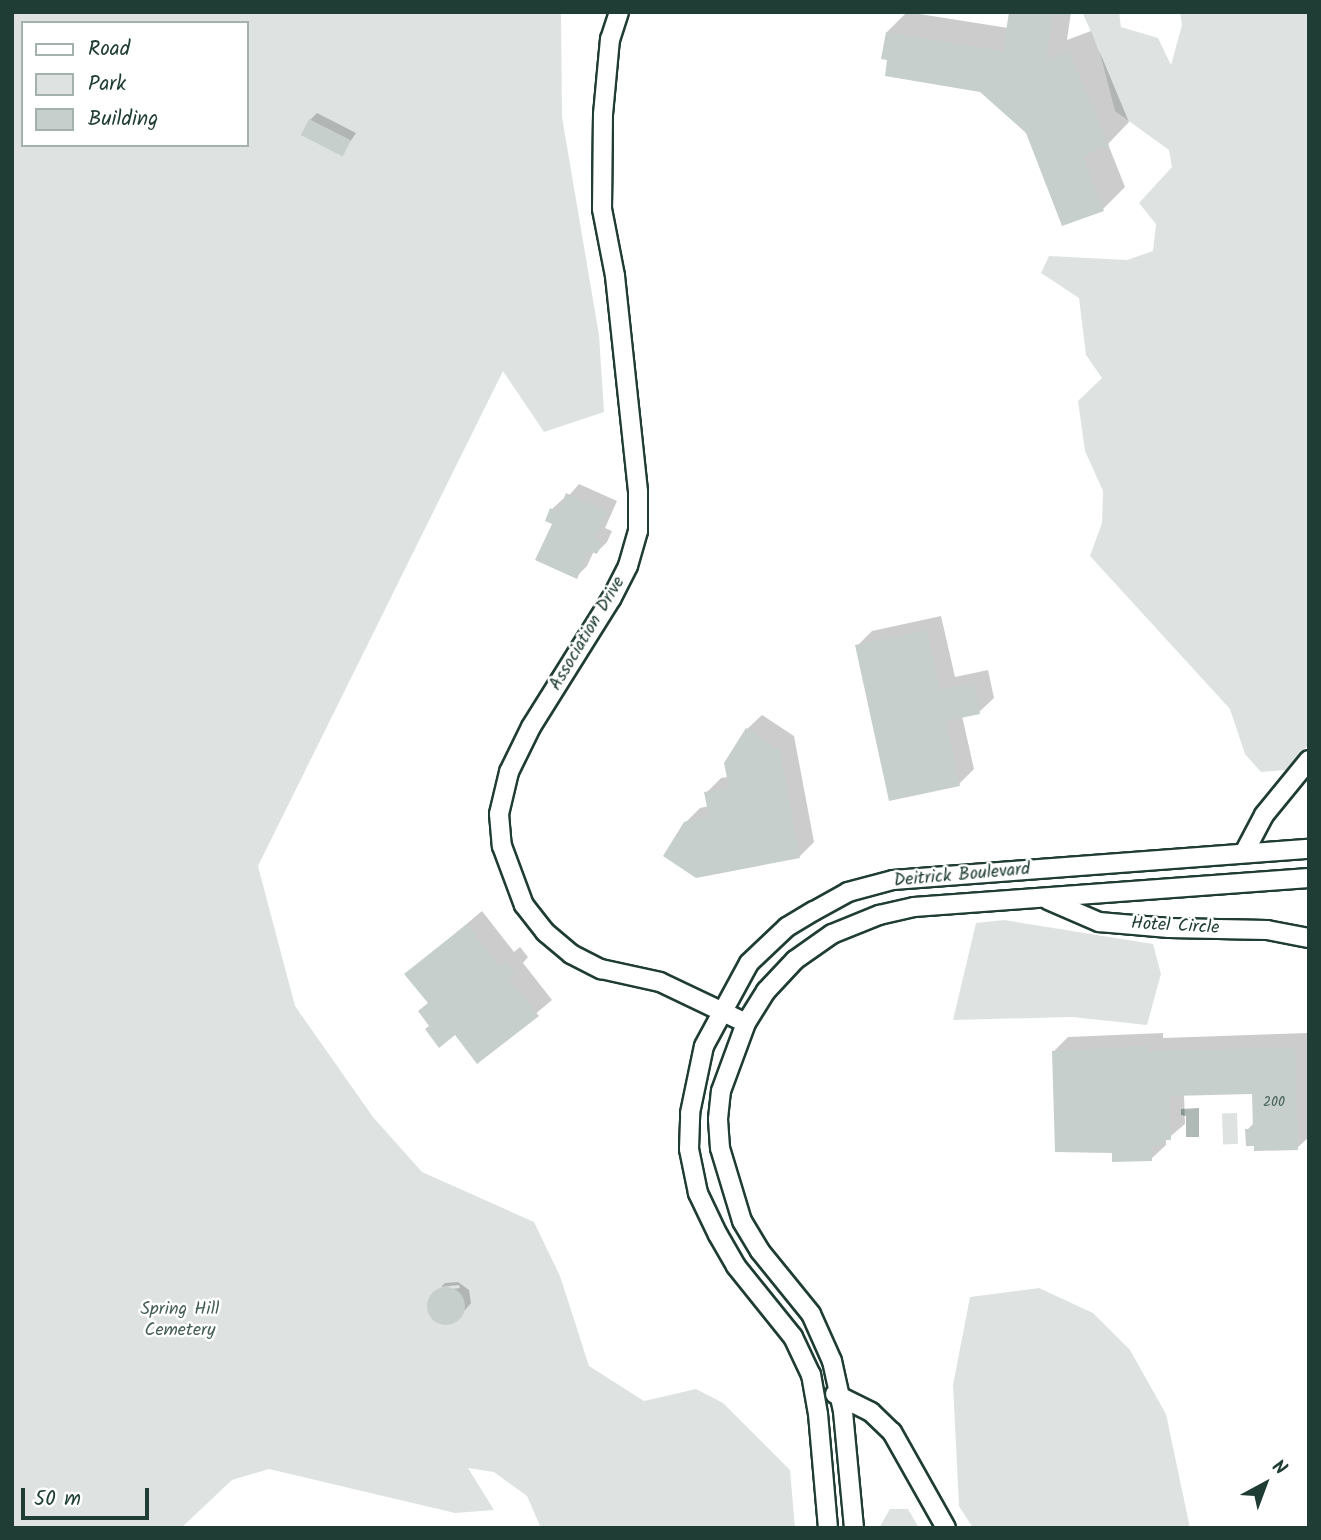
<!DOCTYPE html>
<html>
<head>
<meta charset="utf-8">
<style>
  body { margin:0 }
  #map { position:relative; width:1321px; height:1540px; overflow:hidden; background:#fff; font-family:Kalam,sans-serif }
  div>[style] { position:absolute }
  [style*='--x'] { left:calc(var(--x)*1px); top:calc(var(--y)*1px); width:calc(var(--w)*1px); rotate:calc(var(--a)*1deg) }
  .green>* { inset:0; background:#dee3e2; transform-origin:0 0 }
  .water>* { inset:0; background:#afbab7 }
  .shadow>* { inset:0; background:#0003 }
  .building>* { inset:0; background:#c7cfcc; transform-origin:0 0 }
  .round { border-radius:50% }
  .roads { filter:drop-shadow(2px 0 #1f3d34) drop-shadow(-2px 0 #1f3d34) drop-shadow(0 2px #1f3d34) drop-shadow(0 -2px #1f3d34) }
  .minor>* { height:18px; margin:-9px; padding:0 9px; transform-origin:9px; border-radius:9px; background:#fff }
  span { translate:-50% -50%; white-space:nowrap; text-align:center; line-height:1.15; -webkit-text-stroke:5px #fff; paint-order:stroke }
  .number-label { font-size:14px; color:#49625a }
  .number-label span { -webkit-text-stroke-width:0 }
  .street-label { font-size:18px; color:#1f3d34 }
  .park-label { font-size:18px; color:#455e57 }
  .frame { position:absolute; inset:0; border:14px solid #1f3d34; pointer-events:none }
  .legend { position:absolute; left:21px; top:21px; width:228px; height:126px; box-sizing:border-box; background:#fff; border:2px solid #a5b1ae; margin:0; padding:9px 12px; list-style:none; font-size:21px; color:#1f3d34 }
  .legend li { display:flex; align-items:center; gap:14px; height:35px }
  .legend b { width:35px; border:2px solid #a5b1ae }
  .north { position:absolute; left:1230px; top:1449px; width:70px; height:70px; -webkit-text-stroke:5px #fff; paint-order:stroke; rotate:41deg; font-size:19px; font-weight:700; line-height:28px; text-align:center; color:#1f3d34 }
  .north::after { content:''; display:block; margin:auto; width:24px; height:32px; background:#1f3d34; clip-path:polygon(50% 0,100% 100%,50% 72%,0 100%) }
  .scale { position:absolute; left:21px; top:1488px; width:128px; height:32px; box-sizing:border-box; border:4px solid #1f3d34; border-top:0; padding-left:9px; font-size:21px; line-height:24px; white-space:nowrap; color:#1f3d34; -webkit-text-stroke:5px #fff; paint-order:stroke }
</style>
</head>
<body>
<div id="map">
  <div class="green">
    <i style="clip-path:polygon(evenodd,12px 12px,561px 12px,562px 117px,599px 335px,604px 412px,544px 432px,503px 371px,258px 866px,295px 1006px,373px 1117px,422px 1172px,534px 1222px,560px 1276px,589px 1366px,644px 1401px,696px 1389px,723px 1403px,790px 1470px,795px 1528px,541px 1528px,527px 1496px,494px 1472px,468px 1468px,494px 1510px,455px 1513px,269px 1469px,232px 1480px,181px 1528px,12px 1528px,12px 12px,23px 23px,247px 23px,247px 145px,23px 145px,23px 23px)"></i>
    <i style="clip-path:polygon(1082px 12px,1119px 12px,1121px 27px,1158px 38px,1171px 65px,1182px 25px,1180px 12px,1309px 12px,1309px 744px,1286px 770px,1261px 772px,1245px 754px,1230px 709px,1090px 556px,1102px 523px,1103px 491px,1085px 451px,1078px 401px,1102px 378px,1086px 355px,1079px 298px,1041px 273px,1049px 256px,1127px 260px,1153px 251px,1156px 224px,1139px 203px,1172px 167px,1169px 150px,1115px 111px,1099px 49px)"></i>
    <i style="clip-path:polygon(1004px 920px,1153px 944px,1161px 974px,1147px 1025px,1072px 1017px,953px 1020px,976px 923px)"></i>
    <i style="left:1237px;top:1113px;width:31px;height:15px;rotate:88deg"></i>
    <i style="clip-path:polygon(1039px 1288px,1093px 1313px,1130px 1350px,1166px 1414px,1190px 1528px,973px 1528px,959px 1506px,953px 1385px,970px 1297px)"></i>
    <i style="clip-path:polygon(890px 1509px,908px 1509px,919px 1528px,879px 1528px)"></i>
  </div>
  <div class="water">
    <i style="clip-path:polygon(1199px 1108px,1199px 1137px,1186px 1137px,1186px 1116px,1181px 1115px,1181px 1109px)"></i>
  </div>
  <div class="shadow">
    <i style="clip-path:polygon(907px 12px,1008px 28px,1011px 12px,1071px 12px,1067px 40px,1091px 31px,1129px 122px,1108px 144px,1125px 187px,1103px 209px,1028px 132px,980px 91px,889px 58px,887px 32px)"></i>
    <i style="clip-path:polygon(317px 113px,356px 133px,342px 154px,310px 120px)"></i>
    <i style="clip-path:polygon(579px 484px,617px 501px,605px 528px,612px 531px,607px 542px,597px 552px,594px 551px,587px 566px,576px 577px,554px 524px,552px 509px,563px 499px,565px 500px)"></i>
    <i style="clip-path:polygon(941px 616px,955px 677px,988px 670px,994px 698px,979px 712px,962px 716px,974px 769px,959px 784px,857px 646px,872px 631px)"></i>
    <i style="clip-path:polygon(762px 715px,794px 736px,814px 842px,799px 857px,685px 823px,700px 808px,709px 806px,706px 793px,721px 778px,728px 777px,747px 729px)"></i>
    <i style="clip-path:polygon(482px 911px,514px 952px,520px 947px,528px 957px,523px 963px,552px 1000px,478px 1062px,455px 1033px,431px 1025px,429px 1002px,407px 974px)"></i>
    <i style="clip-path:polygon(1163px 1033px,1163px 1038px,1308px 1033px,1309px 1137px,1297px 1148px,1247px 1130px,1255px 1122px,1254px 1092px,1184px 1094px,1185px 1124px,1166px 1140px,1166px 1145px,1151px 1159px,1113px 1151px,1054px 1051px,1068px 1037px)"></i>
    <i style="clip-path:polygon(458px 1282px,469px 1290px,471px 1303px,455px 1322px,441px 1323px,430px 1315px,429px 1302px,437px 1291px,460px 1288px,459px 1285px,441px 1287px,445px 1283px)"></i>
  </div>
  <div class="building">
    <i style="clip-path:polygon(1009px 12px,1054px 12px,1046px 60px,1069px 51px,1109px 145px,1083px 156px,1104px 211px,1062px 226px,1026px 133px,980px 92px,885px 76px,887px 60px,881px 59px,886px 32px,1003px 51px)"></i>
    <i style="left:309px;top:119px;width:47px;height:18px;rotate:27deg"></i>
    <i style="clip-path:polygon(566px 493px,608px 512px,595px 539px,602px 542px,597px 554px,589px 551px,577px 579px,535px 560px,552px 524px,545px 521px,550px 508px,558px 512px)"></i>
    <i style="clip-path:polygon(927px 630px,940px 690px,974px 683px,980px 714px,946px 721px,960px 786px,889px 801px,855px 645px)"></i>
    <i style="clip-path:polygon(746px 728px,780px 750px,800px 858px,696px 878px,663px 856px,684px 822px,709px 817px,704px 792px,729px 788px,724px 763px)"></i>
    <i style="clip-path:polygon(467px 924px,498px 965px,505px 960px,515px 973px,509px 978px,539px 1016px,477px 1064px,455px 1035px,439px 1048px,425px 1029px,429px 1026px,418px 1011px,428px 1003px,404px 974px)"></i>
    <i style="clip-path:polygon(1149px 1046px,1149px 1051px,1295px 1047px,1298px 1150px,1254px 1151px,1254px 1146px,1246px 1146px,1245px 1129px,1253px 1129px,1252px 1094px,1170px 1096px,1171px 1140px,1162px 1140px,1162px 1146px,1151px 1146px,1152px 1161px,1112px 1162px,1112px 1153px,1055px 1152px,1052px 1051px)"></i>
    <i class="round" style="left:427px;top:1287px;width:38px;height:38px"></i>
  </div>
  <div class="roads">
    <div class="minor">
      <i style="--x:619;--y:12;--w:28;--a:108"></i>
      <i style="--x:610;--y:39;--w:75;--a:95.3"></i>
      <i style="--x:603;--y:114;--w:95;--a:90.6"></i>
      <i style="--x:602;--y:209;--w:68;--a:79"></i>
      <i style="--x:615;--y:276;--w:217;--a:83.9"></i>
      <i style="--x:638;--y:492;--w:39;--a:90"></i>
      <i style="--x:638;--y:531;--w:36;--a:106"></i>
      <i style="--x:628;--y:566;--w:37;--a:117"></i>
      <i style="--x:611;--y:599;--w:151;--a:122"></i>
      <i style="--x:531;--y:727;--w:50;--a:116.1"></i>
      <i style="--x:509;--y:772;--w:43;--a:103.4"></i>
      <i style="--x:499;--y:814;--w:32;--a:85"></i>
      <i style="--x:502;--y:846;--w:63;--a:69.6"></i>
      <i style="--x:524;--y:905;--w:34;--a:52"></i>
      <i style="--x:545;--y:932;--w:34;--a:40"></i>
      <i style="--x:571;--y:954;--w:34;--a:27"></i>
      <i style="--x:601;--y:969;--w:60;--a:12.4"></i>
      <i style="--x:660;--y:982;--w:95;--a:25.5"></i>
      <i style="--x:1244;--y:853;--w:43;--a:-62.2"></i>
      <i style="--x:1264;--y:815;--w:71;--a:-50.7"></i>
      <i style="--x:1048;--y:900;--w:56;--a:23.3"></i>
      <i style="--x:1099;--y:922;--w:70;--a:4.9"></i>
      <i style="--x:1169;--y:928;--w:98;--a:1.2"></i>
      <i style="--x:1267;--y:930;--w:43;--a:10.8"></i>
      <i style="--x:835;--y:1394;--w:40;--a:26.6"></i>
      <i style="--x:871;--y:1412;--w:29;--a:44"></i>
      <i style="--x:892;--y:1432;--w:110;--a:60.6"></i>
      <i style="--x:828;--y:1528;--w:114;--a:-95"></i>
      <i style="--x:818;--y:1414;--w:40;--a:-100"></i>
      <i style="--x:811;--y:1375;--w:42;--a:-115.3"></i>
      <i style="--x:793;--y:1337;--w:91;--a:-128.8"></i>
      <i style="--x:736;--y:1266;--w:36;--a:-120"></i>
      <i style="--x:718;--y:1235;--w:47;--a:-115.5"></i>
      <i style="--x:698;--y:1193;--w:45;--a:-101.6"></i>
      <i style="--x:689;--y:1149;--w:36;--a:-88"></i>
      <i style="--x:690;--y:1113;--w:68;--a:-78.2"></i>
      <i style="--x:704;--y:1046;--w:94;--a:-61.5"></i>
      <i style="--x:749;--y:963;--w:52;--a:-43.5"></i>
      <i style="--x:787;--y:927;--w:31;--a:-31"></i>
      <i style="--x:814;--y:911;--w:39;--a:-29"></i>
      <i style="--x:848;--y:892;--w:47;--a:-14.9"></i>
      <i style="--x:893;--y:880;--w:417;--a:-4.3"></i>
      <i style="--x:854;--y:1528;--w:118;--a:-95.4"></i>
      <i style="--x:843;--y:1411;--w:51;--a:-102.4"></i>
      <i style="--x:832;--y:1361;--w:51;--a:-114.1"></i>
      <i style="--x:811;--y:1314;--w:81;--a:-129"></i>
      <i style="--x:760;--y:1251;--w:35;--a:-121"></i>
      <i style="--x:742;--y:1221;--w:76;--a:-106.8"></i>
      <i style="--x:720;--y:1148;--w:29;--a:-94"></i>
      <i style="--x:718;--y:1119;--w:28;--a:-84"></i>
      <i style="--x:721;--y:1091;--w:72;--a:-69.8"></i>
      <i style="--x:746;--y:1023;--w:38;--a:-58"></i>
      <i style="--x:766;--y:991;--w:42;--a:-46.9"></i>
      <i style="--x:795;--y:960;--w:45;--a:-35.1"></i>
      <i style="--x:832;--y:934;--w:51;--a:-22"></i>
      <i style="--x:879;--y:915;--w:36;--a:-13"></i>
      <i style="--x:914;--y:907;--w:396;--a:-4.2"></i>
    </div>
  </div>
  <div class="number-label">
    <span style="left:1274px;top:1102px">200</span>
  </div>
  <div class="street-label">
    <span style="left:588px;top:634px;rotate:-59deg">Association Drive</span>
    <span style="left:962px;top:876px;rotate:-5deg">Deitrick Boulevard</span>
    <span style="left:1175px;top:927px;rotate:3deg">Hotel Circle</span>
  </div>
  <div class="park-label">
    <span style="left:180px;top:1321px">Spring Hill<br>Cemetery</span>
  </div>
  <div class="frame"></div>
  <ul class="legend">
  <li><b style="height:9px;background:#fff"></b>Road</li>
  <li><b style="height:19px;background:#dee3e2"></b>Park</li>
  <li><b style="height:19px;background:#c7cfcc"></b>Building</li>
  </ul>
  <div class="north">N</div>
  <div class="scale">50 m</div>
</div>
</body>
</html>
